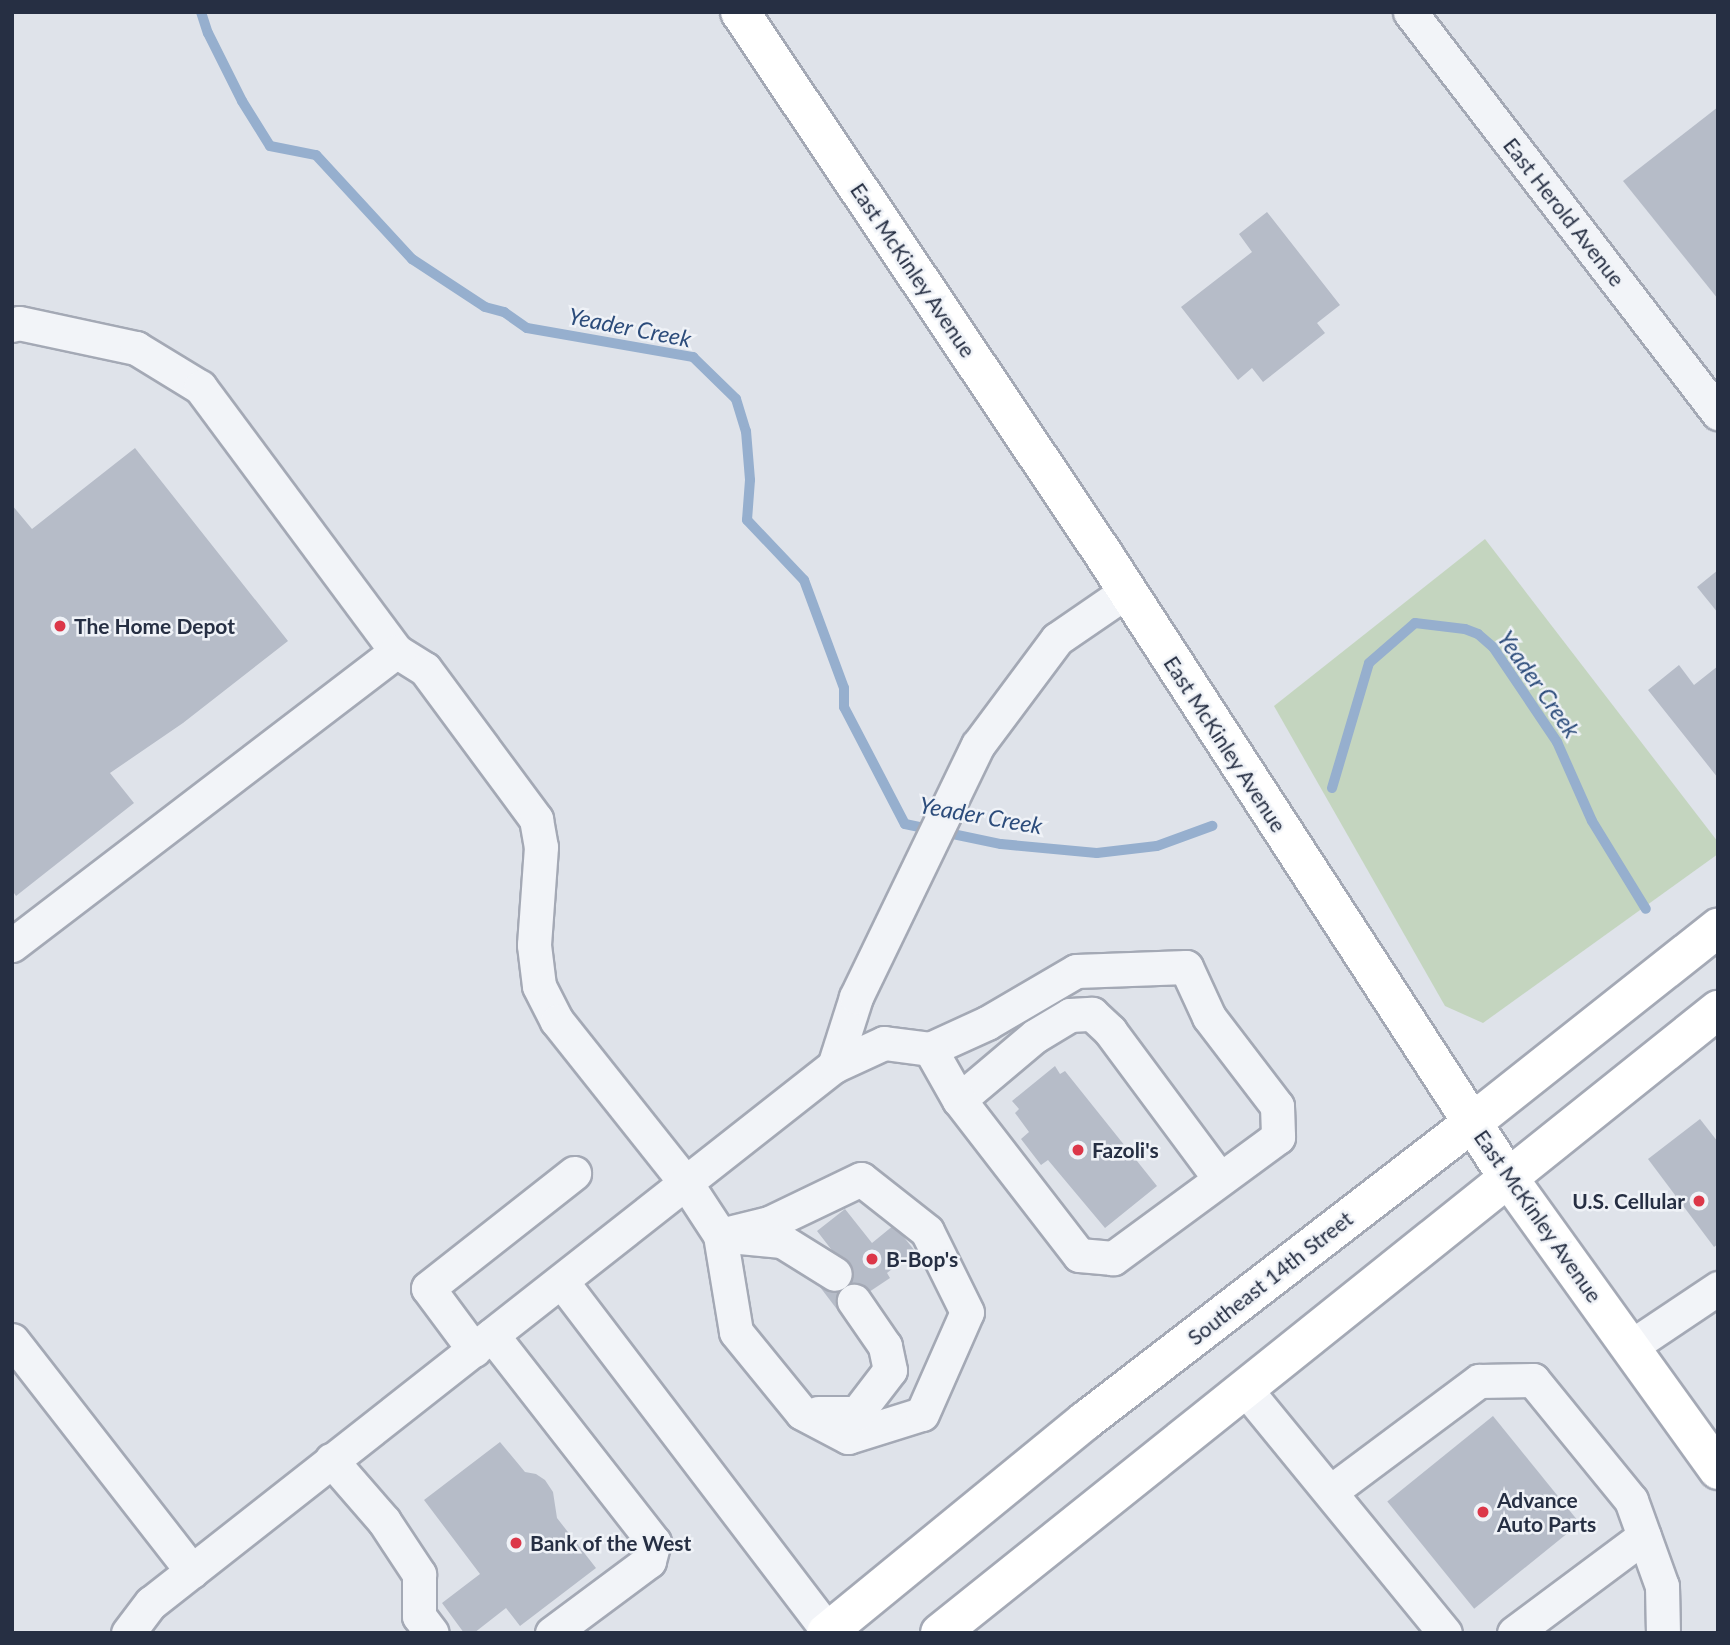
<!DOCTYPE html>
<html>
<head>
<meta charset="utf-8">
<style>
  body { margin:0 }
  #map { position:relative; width:1730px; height:1645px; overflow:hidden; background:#dfe3ea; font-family:Lato,sans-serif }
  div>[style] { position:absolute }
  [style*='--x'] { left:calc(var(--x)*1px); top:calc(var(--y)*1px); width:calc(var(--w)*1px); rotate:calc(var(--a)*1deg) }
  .green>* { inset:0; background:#c4d5bf }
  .stream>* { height:10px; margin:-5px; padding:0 5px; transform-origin:5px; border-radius:5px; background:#96afce }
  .building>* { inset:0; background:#b6bcc8; transform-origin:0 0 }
  .roads { filter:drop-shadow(2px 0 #a4a9b5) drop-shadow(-2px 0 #a4a9b5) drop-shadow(0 2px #a4a9b5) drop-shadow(0 -2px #a4a9b5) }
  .minor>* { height:33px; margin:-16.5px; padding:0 16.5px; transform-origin:16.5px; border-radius:16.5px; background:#f2f4f8 }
  .major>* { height:38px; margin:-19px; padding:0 19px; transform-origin:19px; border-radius:19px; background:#fff }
  .dots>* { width:19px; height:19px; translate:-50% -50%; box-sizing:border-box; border:4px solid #eff2f7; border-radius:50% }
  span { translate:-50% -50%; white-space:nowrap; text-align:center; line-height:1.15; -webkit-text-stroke:5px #eff2f7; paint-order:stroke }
  .street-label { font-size:21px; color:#262f43 }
  .poi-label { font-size:21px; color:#262f43; font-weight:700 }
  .left { translate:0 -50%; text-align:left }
  .right { translate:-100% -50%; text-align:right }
  .water-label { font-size:23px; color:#2c4c7b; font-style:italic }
  .frame { position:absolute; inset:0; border:14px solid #262f43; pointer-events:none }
</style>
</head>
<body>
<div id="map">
  <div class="green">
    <i style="clip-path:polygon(1485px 539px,1718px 842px,1718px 854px,1483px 1023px,1445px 1006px,1274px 706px)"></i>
  </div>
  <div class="stream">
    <i style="--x:201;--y:12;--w:22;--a:72"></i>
    <i style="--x:208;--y:33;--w:76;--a:63.4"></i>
    <i style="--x:242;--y:101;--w:53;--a:58.1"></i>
    <i style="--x:270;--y:146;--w:47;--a:11.1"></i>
    <i style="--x:316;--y:155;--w:142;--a:47.3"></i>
    <i style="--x:412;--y:259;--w:87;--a:33.3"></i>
    <i style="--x:485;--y:307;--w:20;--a:15"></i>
    <i style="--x:504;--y:312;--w:28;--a:35"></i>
    <i style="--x:527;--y:328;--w:169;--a:9.9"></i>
    <i style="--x:693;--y:357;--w:60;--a:44.3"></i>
    <i style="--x:736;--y:399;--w:34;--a:73"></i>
    <i style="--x:746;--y:431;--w:49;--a:85.3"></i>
    <i style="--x:750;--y:480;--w:40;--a:94.3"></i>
    <i style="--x:747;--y:520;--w:83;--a:46.5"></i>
    <i style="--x:804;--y:580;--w:115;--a:69.7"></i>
    <i style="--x:844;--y:688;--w:19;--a:90"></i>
    <i style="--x:844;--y:707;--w:132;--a:62.5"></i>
    <i style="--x:905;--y:824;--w:98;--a:11.8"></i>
    <i style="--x:1001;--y:844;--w:96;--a:5.4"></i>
    <i style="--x:1097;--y:853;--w:60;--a:-6.7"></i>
    <i style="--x:1157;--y:846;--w:59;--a:-20"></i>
    <i style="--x:1332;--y:788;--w:130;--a:-73.5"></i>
    <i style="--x:1369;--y:663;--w:61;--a:-41"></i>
    <i style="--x:1415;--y:623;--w:50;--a:6.8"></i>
    <i style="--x:1465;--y:629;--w:14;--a:21"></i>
    <i style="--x:1478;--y:634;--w:20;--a:41"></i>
    <i style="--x:1493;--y:647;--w:115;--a:56"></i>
    <i style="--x:1557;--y:742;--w:86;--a:66.1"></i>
    <i style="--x:1592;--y:821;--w:103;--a:58.5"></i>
  </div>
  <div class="building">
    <i style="clip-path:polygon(1718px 107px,1718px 299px,1623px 181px)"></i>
    <i style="clip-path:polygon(1267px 212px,1340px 305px,1317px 323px,1325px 333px,1263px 382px,1252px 368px,1238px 380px,1181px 307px,1252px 252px,1239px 234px)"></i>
    <i style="clip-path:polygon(135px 448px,288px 641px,183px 723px,110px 773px,134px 803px,16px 896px,12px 890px,12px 505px,32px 529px)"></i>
    <i style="clip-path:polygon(1718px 570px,1718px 613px,1697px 587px)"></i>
    <i style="clip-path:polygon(1679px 665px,1694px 685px,1718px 666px,1718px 778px,1648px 690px)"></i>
    <i style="clip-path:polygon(1055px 1066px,1060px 1074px,1065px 1071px,1157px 1186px,1105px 1228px,1048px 1160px,1041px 1165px,1021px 1139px,1029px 1132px,1015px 1113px,1019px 1109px,1012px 1101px)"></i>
    <i style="clip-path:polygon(1700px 1119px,1718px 1142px,1718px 1244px,1714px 1247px,1648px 1159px)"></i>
    <i style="clip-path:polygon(845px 1209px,872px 1243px,894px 1225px,915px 1251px,887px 1273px,890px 1278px,839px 1312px,820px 1287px,845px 1267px,817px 1231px)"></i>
    <i style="left:1493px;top:1416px;width:138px;height:136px;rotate:51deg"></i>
    <i style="clip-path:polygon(500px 1442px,525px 1472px,536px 1474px,545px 1480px,553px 1492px,557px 1518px,596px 1568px,520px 1626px,506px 1608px,474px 1633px,464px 1633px,442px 1603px,480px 1574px,424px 1500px)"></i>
  </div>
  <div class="roads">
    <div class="minor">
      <i style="--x:1410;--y:12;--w:506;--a:52.47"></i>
      <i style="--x:12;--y:325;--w:7;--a:-16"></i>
      <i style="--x:19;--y:323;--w:120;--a:12.1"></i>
      <i style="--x:136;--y:348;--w:75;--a:31.4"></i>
      <i style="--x:200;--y:387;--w:329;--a:53.4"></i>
      <i style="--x:12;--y:945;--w:484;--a:-37.4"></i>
      <i style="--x:396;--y:651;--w:34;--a:32"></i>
      <i style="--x:425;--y:669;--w:187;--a:53.5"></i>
      <i style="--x:536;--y:819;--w:28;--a:80"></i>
      <i style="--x:541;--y:847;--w:98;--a:94.1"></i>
      <i style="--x:534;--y:945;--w:41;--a:83"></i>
      <i style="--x:539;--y:986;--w:39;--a:63"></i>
      <i style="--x:557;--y:1021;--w:207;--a:51.5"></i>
      <i style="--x:686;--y:1183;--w:62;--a:56.8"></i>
      <i style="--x:720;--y:1235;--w:98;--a:80.6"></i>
      <i style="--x:736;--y:1332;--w:104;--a:50.8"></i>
      <i style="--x:802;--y:1413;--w:52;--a:27.6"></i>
      <i style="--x:848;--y:1437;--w:77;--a:-17.3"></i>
      <i style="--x:922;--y:1414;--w:111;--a:-66.2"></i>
      <i style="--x:967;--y:1312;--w:90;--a:-116.3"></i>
      <i style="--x:927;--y:1231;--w:84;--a:-141.8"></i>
      <i style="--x:861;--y:1179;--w:102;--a:154.4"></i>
      <i style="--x:769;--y:1223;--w:50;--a:166.2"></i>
      <i style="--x:834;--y:1066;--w:72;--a:-72.3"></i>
      <i style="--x:856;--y:997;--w:280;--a:-64.2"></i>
      <i style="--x:978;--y:745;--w:132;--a:-53.3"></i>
      <i style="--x:1057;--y:639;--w:85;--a:-34.4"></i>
      <i style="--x:959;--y:1100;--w:99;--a:-40.1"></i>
      <i style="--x:1035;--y:1036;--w:41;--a:-31"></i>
      <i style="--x:1070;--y:1015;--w:22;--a:-3"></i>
      <i style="--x:1092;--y:1014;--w:25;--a:43"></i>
      <i style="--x:1110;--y:1031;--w:184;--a:53.4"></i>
      <i style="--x:740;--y:1237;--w:42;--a:5.4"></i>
      <i style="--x:782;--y:1241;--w:62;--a:31.9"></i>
      <i style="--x:562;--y:1282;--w:441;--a:52.7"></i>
      <i style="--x:492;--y:1335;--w:263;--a:52"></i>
      <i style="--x:654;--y:1542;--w:20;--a:105"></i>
      <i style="--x:649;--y:1561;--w:121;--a:143.4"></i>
      <i style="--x:12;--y:1340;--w:293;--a:52.1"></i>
      <i style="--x:1630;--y:1347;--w:106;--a:-33.8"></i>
      <i style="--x:474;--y:1350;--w:77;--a:-126.6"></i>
      <i style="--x:428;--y:1288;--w:186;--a:-38.2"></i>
      <i style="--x:1246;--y:1390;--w:314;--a:50.7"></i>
      <i style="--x:818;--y:1413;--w:39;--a:0"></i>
      <i style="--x:857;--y:1413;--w:54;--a:-52.5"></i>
      <i style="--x:890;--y:1370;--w:25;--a:-102"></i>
      <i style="--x:885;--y:1346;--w:55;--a:-124.6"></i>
      <i style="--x:331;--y:1460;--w:81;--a:49"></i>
      <i style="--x:384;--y:1521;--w:64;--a:56.6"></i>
      <i style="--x:419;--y:1574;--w:42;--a:90"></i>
      <i style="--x:419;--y:1616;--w:21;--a:53"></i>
      <i style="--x:1330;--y:1492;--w:186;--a:-36.7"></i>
      <i style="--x:1479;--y:1381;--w:54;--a:-1.1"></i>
      <i style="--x:1533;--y:1380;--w:155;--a:50.8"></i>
      <i style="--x:1631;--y:1500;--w:91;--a:70.2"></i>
      <i style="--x:1662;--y:1586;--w:47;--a:88.8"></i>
      <i style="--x:128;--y:1633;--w:38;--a:-53"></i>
      <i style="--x:151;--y:1603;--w:869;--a:-38.18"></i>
      <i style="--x:834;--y:1066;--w:55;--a:-24.7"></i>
      <i style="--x:884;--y:1043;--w:46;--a:7.4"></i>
      <i style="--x:930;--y:1049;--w:63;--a:-24.5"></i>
      <i style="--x:987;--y:1023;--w:103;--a:-30.3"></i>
      <i style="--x:1076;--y:971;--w:110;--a:-2.1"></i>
      <i style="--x:1186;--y:967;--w:55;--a:65.3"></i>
      <i style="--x:1209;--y:1017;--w:112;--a:52.6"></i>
      <i style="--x:1277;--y:1106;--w:31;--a:88"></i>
      <i style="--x:1278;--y:1137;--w:205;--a:143.7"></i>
      <i style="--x:1113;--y:1258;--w:34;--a:-175"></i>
      <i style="--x:1079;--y:1255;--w:196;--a:-127.7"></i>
      <i style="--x:959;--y:1100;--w:59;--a:-119.6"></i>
      <i style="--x:1514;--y:1633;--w:162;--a:-36.7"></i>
    </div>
    <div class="major">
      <i style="--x:740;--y:12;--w:654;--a:56.16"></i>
      <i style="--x:1104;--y:555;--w:740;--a:57.02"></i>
      <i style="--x:1507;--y:1176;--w:362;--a:54.3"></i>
      <i style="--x:826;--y:1633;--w:335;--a:-39.3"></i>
      <i style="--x:1085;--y:1421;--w:490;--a:-37.6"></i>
      <i style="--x:1473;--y:1122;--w:313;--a:-38.4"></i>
      <i style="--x:940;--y:1633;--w:997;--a:-38.69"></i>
    </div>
  </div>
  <div class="dots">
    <i style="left:60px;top:626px;background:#dc3749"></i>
    <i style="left:1078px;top:1150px;background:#dc3749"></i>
    <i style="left:1699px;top:1201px;background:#dc3749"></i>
    <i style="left:872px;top:1259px;background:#dc3749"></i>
    <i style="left:1483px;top:1512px;background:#dc3749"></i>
    <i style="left:516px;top:1543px;background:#dc3749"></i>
  </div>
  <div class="street-label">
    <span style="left:1564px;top:212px;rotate:52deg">East Herold Avenue</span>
    <span style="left:913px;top:270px;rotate:56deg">East McKinley Avenue</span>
    <span style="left:1225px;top:744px;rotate:57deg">East McKinley Avenue</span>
    <span style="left:1538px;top:1216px;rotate:55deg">East McKinley Avenue</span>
    <span style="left:1270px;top:1278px;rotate:-38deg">Southeast 14th Street</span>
  </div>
  <div class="poi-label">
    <span class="left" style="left:74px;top:626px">The Home Depot</span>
    <span class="left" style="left:1092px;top:1150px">Fazoli's</span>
    <span class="right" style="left:1685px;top:1201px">U.S. Cellular</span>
    <span class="left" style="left:886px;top:1259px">B-Bop's</span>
    <span class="left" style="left:1497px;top:1512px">Advance<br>Auto Parts</span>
    <span class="left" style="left:530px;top:1543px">Bank of the West</span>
  </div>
  <div class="water-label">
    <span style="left:630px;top:327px;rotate:11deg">Yeader Creek</span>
    <span style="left:1539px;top:684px;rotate:55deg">Yeader Creek</span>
    <span style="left:981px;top:815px;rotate:10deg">Yeader Creek</span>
  </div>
  <div class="frame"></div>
</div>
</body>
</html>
